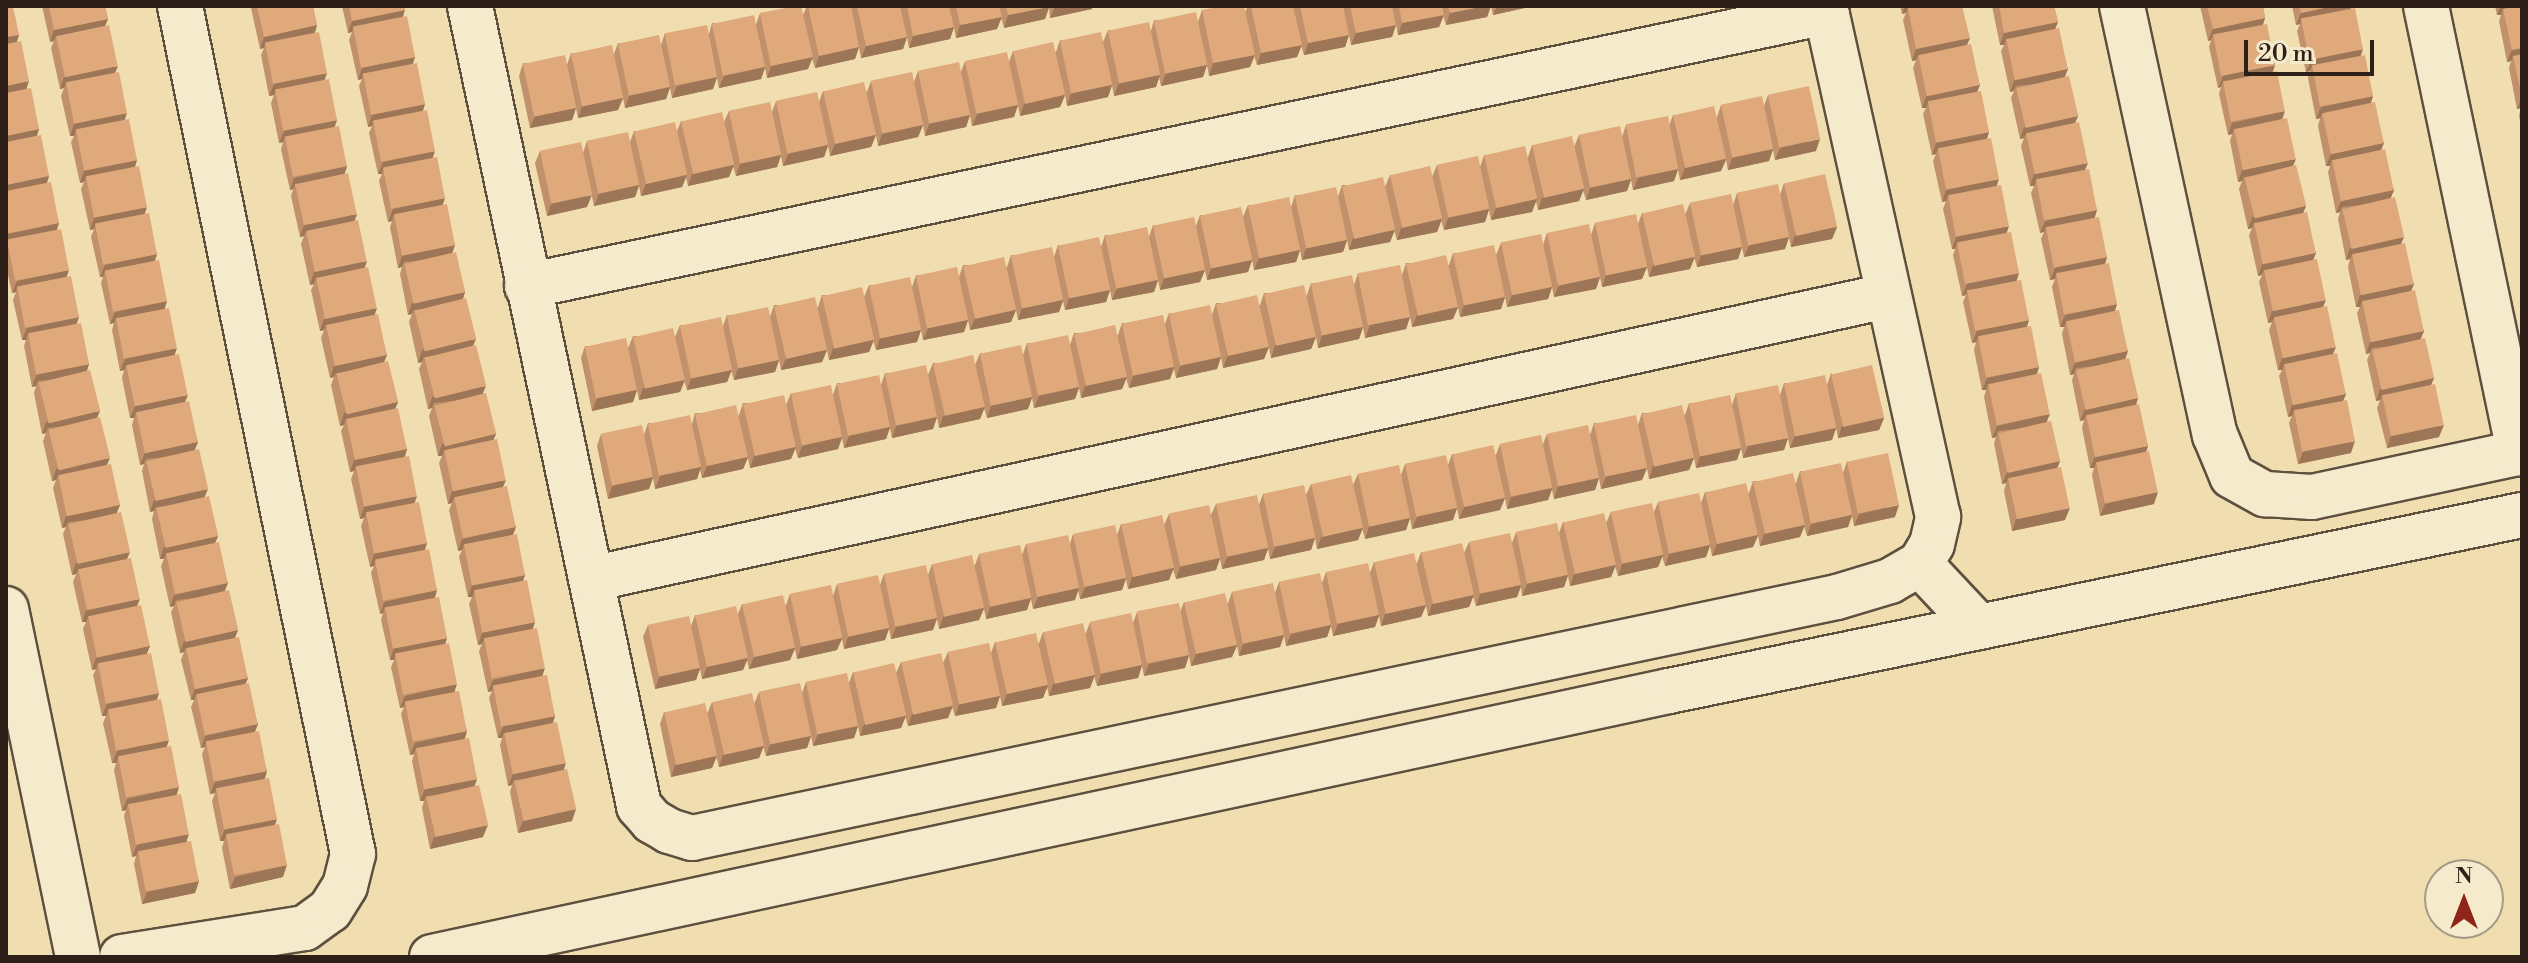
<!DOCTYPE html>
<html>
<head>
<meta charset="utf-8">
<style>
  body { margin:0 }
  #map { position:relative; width:2528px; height:963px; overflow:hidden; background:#f0deb1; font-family:"Libre Bodoni",serif }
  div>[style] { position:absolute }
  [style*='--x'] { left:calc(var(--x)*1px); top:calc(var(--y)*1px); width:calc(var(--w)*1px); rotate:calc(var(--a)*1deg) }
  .roads { filter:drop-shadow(2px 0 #5e503e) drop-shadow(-2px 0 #5e503e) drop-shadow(0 2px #5e503e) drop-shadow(0 -2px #5e503e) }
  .street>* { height:44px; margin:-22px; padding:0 22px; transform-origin:22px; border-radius:22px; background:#f5eacc }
  .wall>* { inset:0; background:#c0916b }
  .shaded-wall>* { inset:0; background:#9c7657 }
  .building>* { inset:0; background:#dfa97c; transform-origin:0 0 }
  span { translate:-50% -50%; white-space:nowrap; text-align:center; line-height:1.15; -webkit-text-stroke:8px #f5eacc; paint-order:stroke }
  .frame { position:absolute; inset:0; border:8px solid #2e2018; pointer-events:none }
  .north { position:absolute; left:2424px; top:859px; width:80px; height:80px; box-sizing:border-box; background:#f5eacc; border:2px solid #a59984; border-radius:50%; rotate:0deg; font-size:22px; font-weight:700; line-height:32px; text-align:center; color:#2e2018 }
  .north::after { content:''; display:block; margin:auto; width:28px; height:36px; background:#8f2418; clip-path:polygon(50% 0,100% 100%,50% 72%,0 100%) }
  .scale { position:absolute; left:2244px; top:40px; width:130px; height:36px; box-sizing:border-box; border:4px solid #2e2018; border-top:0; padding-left:10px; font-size:24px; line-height:28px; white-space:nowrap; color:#2e2018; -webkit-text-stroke:6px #f5eacc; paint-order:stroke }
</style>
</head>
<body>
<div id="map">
  <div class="roads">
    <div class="street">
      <i style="--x:470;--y:6;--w:818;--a:78.07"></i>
      <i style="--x:639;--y:806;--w:20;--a:49"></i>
      <i style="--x:652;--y:821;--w:20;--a:30"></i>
      <i style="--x:669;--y:831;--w:24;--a:17"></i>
      <i style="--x:692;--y:838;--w:1170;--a:-11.89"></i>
      <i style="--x:1837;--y:597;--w:55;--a:-16.8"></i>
      <i style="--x:1890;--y:581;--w:34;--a:-30"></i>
      <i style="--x:1920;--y:564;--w:23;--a:-59"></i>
      <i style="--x:1932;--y:544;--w:28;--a:-77"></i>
      <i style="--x:1938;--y:517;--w:523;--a:-102.47"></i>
      <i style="--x:2122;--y:6;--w:439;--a:77.8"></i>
      <i style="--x:2215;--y:435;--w:44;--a:67.5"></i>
      <i style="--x:2232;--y:476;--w:38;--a:29"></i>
      <i style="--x:2265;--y:494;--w:47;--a:3.7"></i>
      <i style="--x:2312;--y:497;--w:215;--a:-12.1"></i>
      <i style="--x:2426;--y:6;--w:457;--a:78.2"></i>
      <i style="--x:527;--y:286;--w:1328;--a:-11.91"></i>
      <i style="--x:1920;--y:564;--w:86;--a:46.9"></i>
      <i style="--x:591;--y:579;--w:1327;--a:-12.32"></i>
      <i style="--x:6;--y:609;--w:355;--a:78.3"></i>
      <i style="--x:122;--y:957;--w:185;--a:-9"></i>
      <i style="--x:305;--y:928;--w:31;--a:-36"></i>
      <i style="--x:330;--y:910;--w:28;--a:-58"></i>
      <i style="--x:345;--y:886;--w:33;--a:-76"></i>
      <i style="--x:353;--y:854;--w:865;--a:-101.53"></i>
      <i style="--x:432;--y:957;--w:1265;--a:-12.14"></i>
      <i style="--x:1669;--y:691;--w:871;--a:-11.66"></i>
    </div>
  </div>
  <div class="wall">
    <i style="clip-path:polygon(6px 6px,19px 35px,17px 41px,27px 89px,39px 129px,37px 136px,49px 176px,47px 183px,59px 223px,57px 230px,66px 277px,79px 317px,76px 324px,89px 364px,87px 371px,107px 465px,120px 505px,117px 512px,137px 606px,150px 646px,147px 653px,159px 693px,157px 700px,167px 747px,179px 787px,177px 794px,187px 842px,199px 881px,195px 893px,142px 904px,134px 864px,136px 856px,132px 857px,124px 816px,126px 810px,122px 811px,114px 770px,116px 763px,112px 763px,103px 723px,106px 716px,102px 716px,93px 675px,96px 669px,92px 670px,83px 629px,86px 622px,82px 622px,73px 582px,76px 574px,72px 575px,63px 534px,66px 527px,62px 528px,53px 488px,56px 480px,52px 481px,43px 441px,46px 433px,42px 434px,34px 393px,36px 386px,32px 387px,24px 346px,26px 340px,22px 340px,13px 300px,16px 292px,12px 293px,6px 266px)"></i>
    <i style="clip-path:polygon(42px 6px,105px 6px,108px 19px,105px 26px,125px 120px,137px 160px,135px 167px,145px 214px,157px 254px,155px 261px,167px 301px,165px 308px,185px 402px,198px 442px,195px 449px,205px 497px,218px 536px,215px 543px,228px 583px,225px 590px,238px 630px,235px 638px,248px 678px,245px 684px,258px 724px,255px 732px,267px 771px,265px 779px,275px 825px,283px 877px,230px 889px,222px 848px,224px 841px,220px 841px,212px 801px,215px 793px,210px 794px,202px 754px,205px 747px,201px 748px,191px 707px,194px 700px,191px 700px,181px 660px,184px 652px,180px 653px,171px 612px,174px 606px,170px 607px,161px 566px,164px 559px,160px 559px,152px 519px,154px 511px,150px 512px,142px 471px,144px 464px,140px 465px,132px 425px,134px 418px,130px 418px,122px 378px,124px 370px,120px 371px,112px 330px,114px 323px,110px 324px,101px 283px,103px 277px,100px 277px,91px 237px,94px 229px,90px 230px,81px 189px,84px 182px,80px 183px,71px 142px,74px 136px,70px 136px,61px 96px,64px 88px,60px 89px,51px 48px,54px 41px,50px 42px)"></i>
    <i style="clip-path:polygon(252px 6px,313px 6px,317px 25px,315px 33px,324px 80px,337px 120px,334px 127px,347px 166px,344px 174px,364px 268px,375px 315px,387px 355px,384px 362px,398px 402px,395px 409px,407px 449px,405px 457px,415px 503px,427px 543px,425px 550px,437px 590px,435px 598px,447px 638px,445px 644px,455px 691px,467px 731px,465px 739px,477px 779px,474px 786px,483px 837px,430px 849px,422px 808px,424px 801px,420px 801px,412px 761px,414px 754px,410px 755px,401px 714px,404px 707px,400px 708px,391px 667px,394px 660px,390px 660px,381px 620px,383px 613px,380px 614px,371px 573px,374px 566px,370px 567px,361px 526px,364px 518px,360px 519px,351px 479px,354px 471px,350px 472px,341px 431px,344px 425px,340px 426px,331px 385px,334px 377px,330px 378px,321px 338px,324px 330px,320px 331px,311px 290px,314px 284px,310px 285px,301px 244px,304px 236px,300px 237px,291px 196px,293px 189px,290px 190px,281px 149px,283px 142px,279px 143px,271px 103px,274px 95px,269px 96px,261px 55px,264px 48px,260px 49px,251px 8px)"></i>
    <i style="clip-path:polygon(342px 6px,405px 6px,403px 17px,415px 57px,413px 64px,425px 104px,423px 111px,442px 205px,455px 245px,452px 252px,465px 292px,463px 299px,483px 393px,496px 434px,493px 440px,503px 487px,516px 527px,513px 535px,525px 575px,523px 581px,535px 622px,533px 628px,543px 676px,555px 716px,553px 723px,564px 769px,572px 821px,518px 833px,510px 792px,512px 785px,508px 786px,500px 745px,502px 738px,498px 738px,489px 698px,492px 691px,488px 692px,479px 651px,482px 644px,478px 645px,469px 604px,472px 597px,468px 597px,459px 557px,462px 550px,458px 551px,449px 510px,452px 503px,448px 504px,439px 463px,442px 456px,438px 456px,429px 416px,432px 408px,428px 409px,419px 369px,422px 362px,418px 363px,409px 322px,412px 314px,408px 315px,400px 274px,402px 267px,398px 268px,390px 227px,392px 221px,388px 222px,379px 181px,382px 174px,378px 174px,369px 133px,372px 126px,368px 127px,359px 86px,362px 79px,358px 80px,349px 40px,352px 32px,348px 33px)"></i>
    <i style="clip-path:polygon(807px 6px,1093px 6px,1092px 9px,1050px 18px,1049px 8px,1045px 19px,1004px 28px,1001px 17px,997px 29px,956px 38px,954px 27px,950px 39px,909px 48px,907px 37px,903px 49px,861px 58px,859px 47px,855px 59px,815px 68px,812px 58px,808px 69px,767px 78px,765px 68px,761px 79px,719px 88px,717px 78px,713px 89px,672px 98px,670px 88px,666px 99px,625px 108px,623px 98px,618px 110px,578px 118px,576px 108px,572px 120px,530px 128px,519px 76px,523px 63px,567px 65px,571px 53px,614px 54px,618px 43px,661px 45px,665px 33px,709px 34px,712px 23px,756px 25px,760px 13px,803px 15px)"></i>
    <i style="clip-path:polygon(1248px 6px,1491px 6px,1487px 17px,1446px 25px,1443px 15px,1439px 27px,1398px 35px,1396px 25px,1392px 37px,1351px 45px,1349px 35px,1345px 47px,1304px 55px,1301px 45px,1297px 57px,1257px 65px,1254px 55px,1250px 67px,1209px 76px,1207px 65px,1203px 77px,1161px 86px,1159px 77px,1156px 87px,1114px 96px,1112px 85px,1108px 97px,1067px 106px,1065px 95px,1060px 107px,1020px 116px,1018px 105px,1014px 117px,972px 126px,970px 115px,966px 127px,925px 136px,923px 125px,918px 137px,878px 146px,876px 135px,871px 147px,830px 156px,828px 146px,824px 157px,783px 166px,781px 156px,777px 167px,736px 176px,733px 166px,729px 177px,688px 186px,686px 177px,682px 187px,641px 196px,639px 186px,635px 197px,594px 206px,585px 164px,587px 207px,547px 216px,535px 163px,540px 151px,583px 153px,587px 141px,630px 142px,634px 131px,677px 131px,681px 121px,724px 122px,729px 111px,772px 112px,776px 101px,819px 102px,823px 91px,867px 92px,871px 81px,914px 82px,918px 71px,961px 72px,965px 61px,1009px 62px,1013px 51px,1056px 52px,1060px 40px,1103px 42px,1108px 30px,1151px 31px,1154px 20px,1198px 22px,1202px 10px,1245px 12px)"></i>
    <i style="clip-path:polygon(1491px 6px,1534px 6px,1493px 15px)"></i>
    <i style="clip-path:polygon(1900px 6px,1962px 6px,1967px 45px,1980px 85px,1977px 92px,1989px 132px,1987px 139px,2007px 233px,2019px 273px,2017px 280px,2029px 320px,2027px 327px,2039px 367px,2037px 374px,2047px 421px,2060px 461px,2057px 468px,2065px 520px,2012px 531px,2004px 491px,2006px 483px,2002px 484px,1994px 443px,1996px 437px,1992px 438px,1984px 397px,1986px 390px,1982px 390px,1974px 350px,1976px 342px,1972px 343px,1963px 302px,1966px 295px,1962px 296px,1953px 255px,1955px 249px,1952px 249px,1943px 209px,1946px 201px,1942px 202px,1933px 161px,1936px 154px,1932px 155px,1923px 114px,1926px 108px,1922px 108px,1913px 68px,1916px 60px,1912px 61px,1903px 20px,1906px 13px,1902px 14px)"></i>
    <i style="clip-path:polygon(1992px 6px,2054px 6px,2058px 22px,2055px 29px,2068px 69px,2065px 76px,2078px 116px,2075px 123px,2085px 170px,2097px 210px,2095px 217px,2107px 257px,2105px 264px,2117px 304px,2115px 311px,2128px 351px,2125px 358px,2138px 398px,2136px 405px,2148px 446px,2146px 452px,2154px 504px,2100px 516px,2092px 475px,2094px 468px,2090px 468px,2082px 428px,2084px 420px,2080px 421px,2072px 380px,2074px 374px,2070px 375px,2062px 334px,2064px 327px,2060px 327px,2052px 287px,2055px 279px,2050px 280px,2041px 239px,2044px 232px,2040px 233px,2031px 193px,2034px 186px,2030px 186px,2021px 146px,2024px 138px,2020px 139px,2011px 98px,2014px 91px,2010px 92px,2001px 51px,2004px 45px,2000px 45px)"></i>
    <i style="clip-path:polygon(2200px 6px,2263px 6px,2265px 18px,2263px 25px,2275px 65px,2273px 71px,2282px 119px,2293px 166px,2306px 206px,2303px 213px,2316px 253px,2313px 260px,2333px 354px,2346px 394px,2343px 401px,2351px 453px,2298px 464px,2289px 423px,2292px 416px,2288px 417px,2279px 376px,2282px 370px,2278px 370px,2269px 330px,2272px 322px,2268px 323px,2259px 282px,2262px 275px,2258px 276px,2249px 235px,2252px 228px,2248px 229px,2239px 189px,2242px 181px,2238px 182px,2230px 141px,2232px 134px,2228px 135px,2219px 94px,2221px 87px,2218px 88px,2209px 47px,2211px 40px,2208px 41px)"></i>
    <i style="clip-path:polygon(2292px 6px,2352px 6px,2351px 9px,2361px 56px,2373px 96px,2371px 103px,2384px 143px,2381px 150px,2394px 190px,2391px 197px,2401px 244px,2414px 284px,2411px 291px,2424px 331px,2421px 338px,2434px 378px,2431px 385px,2439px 437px,2387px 448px,2377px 408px,2380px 400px,2376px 401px,2367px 360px,2370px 353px,2366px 354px,2357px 313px,2360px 307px,2356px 307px,2348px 267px,2350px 259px,2346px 260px,2338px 219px,2340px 212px,2336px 213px,2328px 172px,2330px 166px,2326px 166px,2318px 126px,2320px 118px,2316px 119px,2308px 78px,2310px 71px,2306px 72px,2297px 31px,2300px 24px,2296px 25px)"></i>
    <i style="clip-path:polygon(2495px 6px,2522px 6px,2522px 131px,2519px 116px,2521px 108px,2517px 109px,2509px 68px,2511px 61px,2507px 62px,2499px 21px,2501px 15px,2497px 15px)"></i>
    <i style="clip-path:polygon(1768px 95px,1816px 151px,1775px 160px,1773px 150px,1769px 161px,1728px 170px,1726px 160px,1721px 171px,1680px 180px,1678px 170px,1674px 181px,1633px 190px,1631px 180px,1627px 191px,1586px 200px,1583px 190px,1579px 201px,1538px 210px,1536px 201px,1532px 212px,1491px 220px,1489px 210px,1485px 222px,1444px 230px,1441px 220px,1437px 232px,1397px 240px,1394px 230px,1390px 242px,1349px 250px,1347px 240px,1343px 252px,1302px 260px,1300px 250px,1296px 262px,1254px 270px,1252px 260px,1248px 272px,1207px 280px,1205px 270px,1200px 282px,1160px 290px,1158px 280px,1154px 292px,1112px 300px,1110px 290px,1106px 302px,1065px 310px,1063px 301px,1059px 312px,1018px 320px,1016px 310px,1011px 322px,970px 330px,968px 320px,964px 332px,923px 340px,921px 330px,917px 342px,876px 350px,873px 340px,869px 352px,829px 360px,827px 350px,822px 362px,781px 370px,779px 360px,775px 372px,734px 380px,731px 370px,727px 382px,687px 390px,684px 380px,680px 392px,639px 400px,637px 390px,633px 402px,592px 411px,581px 358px,585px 346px,628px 348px,633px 336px,675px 337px,680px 325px,723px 326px,727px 315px,770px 317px,774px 305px,818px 307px,822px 295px,864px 297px,869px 285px,912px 287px,916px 275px,959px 277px,963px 265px,1007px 267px,1011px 255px,1054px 257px,1058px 245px,1101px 247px,1105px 235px,1149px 237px,1153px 225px,1196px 226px,1200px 215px,1243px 217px,1248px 205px,1291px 207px,1295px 195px,1338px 197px,1342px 185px,1385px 187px,1390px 175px,1432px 177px,1437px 165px,1480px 167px,1484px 155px,1528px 157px,1532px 145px,1574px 147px,1579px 135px,1622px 137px,1626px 125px,1669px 126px,1673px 115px,1717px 117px,1721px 105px,1764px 106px)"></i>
    <i style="clip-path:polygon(1784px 183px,1837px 227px,1832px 239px,1791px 247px,1789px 237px,1785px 249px,1744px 257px,1742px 247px,1738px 259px,1697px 267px,1694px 257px,1690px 269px,1649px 277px,1647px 267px,1642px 279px,1602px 287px,1600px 277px,1596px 289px,1554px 297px,1552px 287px,1548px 299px,1507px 307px,1505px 297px,1501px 309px,1460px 317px,1458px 307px,1453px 319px,1412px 327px,1410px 317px,1406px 329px,1365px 338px,1363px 327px,1359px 339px,1318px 348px,1316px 337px,1311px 349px,1271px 358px,1269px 347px,1264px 359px,1223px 368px,1221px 357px,1217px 369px,1176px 378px,1174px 369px,1170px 379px,1129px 388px,1126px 378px,1122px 389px,1081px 398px,1079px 388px,1075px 399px,1034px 408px,1032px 398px,1028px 409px,987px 418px,984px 408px,980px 419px,939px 428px,937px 417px,933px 429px,892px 438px,890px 428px,886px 439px,844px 448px,842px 438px,838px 449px,798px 458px,795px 448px,791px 459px,750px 468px,748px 458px,743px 469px,702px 478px,700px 469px,697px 479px,655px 489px,653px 478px,649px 489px,608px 499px,597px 446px,601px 434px,644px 435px,648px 423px,692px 424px,695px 413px,739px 415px,743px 403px,786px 405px,791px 393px,833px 395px,837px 383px,881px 385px,885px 373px,928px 375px,933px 363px,975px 365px,980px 353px,1023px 355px,1027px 343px,1070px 345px,1074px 333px,1118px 335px,1122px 323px,1165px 324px,1169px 313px,1212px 315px,1216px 303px,1260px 305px,1264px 293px,1307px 295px,1311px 283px,1354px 285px,1358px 273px,1402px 275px,1406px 263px,1449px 265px,1453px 253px,1496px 255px,1501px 243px,1543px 245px,1547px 233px,1591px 235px,1595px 223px,1638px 224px,1642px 213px,1685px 215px,1690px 203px,1733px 205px,1737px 193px,1780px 195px)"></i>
    <i style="clip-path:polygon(1831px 373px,1884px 418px,1879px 430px,1838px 438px,1836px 428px,1832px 440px,1790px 448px,1788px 438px,1784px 450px,1743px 458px,1741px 448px,1737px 460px,1696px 468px,1694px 458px,1689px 470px,1649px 479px,1647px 468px,1642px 480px,1601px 489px,1599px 478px,1595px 490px,1554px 499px,1552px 490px,1548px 500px,1507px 509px,1505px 498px,1500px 510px,1459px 519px,1457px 508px,1453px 520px,1412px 529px,1410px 518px,1406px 530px,1365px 539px,1362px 528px,1358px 540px,1317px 549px,1315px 538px,1311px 550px,1270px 559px,1268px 549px,1264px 560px,1222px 569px,1220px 559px,1216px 570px,1176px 579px,1173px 569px,1169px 580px,1128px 589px,1126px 579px,1122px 590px,1080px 599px,1078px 590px,1075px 600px,1033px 609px,1031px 599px,1027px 610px,986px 619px,984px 609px,979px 620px,939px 629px,937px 619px,933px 630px,891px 639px,889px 629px,885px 640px,844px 649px,842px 639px,837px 650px,797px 659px,795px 649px,790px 660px,749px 669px,747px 660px,743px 670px,702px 679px,700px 669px,696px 680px,655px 689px,643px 637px,648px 625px,691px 626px,695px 615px,738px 614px,742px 604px,786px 605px,790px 594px,833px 596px,837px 584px,880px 585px,884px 574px,928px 575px,932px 564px,975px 565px,979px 554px,1022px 555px,1026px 544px,1070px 544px,1073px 534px,1117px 535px,1121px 524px,1164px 525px,1169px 514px,1211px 515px,1216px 504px,1259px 505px,1263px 494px,1306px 495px,1311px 484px,1353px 485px,1358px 474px,1401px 475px,1405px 464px,1448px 465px,1452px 454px,1496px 455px,1500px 444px,1543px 444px,1547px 434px,1590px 435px,1594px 423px,1638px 425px,1642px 413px,1685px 415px,1689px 403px,1732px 405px,1736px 393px,1780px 395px,1784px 383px,1827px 385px)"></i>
    <i style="clip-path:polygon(1847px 461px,1895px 517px,1854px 526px,1852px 516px,1848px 527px,1807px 536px,1804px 526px,1800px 537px,1760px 546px,1758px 536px,1753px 547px,1712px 556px,1710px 546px,1706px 557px,1665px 566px,1662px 556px,1658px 567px,1618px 576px,1615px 566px,1611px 577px,1570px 586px,1568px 576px,1564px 587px,1522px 596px,1521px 587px,1517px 597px,1476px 606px,1473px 596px,1469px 607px,1428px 616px,1426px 606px,1421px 617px,1381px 626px,1379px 616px,1375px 627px,1333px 636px,1331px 626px,1327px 637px,1286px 646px,1284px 636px,1280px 647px,1239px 656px,1237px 646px,1232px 657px,1191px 666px,1189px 656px,1185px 668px,1144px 676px,1142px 666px,1138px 678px,1097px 686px,1094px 676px,1090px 688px,1049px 696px,1047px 687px,1043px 698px,1002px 706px,1000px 696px,996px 708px,955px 716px,952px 706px,948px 718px,908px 726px,905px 716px,901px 728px,860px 736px,858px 726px,854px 738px,813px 746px,811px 736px,807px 748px,766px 756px,763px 746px,759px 758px,719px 767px,716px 756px,712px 768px,671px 777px,660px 724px,664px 712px,707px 714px,712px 702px,754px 704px,759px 692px,802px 693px,806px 682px,849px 683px,853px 672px,896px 673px,901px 662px,943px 663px,948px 652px,991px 653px,995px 642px,1039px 643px,1043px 632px,1086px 633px,1090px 622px,1133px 623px,1137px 612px,1180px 612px,1184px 602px,1228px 603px,1232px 592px,1275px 593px,1279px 582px,1322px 583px,1326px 572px,1370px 573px,1374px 562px,1417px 563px,1421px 552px,1464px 553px,1469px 542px,1512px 543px,1516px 532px,1559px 533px,1563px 522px,1606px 523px,1611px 512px,1654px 512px,1658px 502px,1701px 503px,1705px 492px,1749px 493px,1753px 481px,1796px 483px,1800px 471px,1843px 473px)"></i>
  </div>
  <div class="shaded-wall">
    <i style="clip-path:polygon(1055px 6px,1093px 6px,1092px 9px,1050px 18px)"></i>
    <i style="clip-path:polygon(1485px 6px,1491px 6px,1487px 17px,1446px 25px,1450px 13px)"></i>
    <i style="clip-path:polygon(1497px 6px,1534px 6px,1493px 15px)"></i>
    <i style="clip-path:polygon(1905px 6px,1939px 6px,1908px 8px,1906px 13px,1902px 14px)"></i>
    <i style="clip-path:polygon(2333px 6px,2352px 6px,2349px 14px,2301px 19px,2300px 24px,2296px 25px,2301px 13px)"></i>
    <i style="clip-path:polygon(2501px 6px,2522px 6px,2503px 9px,2501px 15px,2497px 15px)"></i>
    <i style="clip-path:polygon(1049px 7px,1045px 19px,1004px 28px,1008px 15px)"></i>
    <i style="clip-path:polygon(405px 10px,401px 22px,353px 28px,352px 32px,348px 33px,352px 21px)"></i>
    <i style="clip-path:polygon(1444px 15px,1439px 27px,1398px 35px,1402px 23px)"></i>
    <i style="clip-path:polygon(1002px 17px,997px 29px,956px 38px,960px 25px)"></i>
    <i style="clip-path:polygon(2265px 18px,2261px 30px,2213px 35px,2211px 40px,2208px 41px,2213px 29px)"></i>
    <i style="clip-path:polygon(108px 19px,103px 31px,56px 36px,54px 41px,50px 42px,54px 30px)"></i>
    <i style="clip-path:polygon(2058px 22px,2053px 34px,2006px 39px,2004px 45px,2000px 45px,2004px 33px)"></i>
    <i style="clip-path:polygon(317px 25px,313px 38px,265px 43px,264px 48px,260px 49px,264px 37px)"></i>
    <i style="clip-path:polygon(1396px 25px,1392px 37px,1351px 45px,1356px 33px)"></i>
    <i style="clip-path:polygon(954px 27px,950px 39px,909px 48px,913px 36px)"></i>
    <i style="clip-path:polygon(19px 35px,15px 47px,6px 49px,6px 37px)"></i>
    <i style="clip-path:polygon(1349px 35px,1345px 47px,1304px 55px,1308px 43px)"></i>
    <i style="clip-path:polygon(907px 37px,903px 49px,861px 58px,866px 46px)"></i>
    <i style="clip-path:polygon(1970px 38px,1965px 50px,1918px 56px,1916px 60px,1912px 61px,1916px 49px)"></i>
    <i style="clip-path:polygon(1302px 45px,1297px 57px,1257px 65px,1261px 53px)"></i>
    <i style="clip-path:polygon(859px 47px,855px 59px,815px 68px,819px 56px)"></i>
    <i style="clip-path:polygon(2522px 48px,2522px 59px,2513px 56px,2511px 61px,2507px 62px,2512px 50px)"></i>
    <i style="clip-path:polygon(2363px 49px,2359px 61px,2312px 66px,2310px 71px,2306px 72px,2311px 60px)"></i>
    <i style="clip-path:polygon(1255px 55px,1250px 67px,1209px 76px,1213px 63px)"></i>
    <i style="clip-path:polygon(415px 57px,411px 69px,363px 74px,362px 79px,358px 80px,362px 68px)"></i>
    <i style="clip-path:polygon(813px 57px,808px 69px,767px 78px,771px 66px)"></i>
    <i style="clip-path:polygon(1207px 65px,1203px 77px,1161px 86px,1166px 73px)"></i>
    <i style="clip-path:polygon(2275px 65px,2271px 77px,2223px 82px,2221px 87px,2218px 88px,2223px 76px)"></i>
    <i style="clip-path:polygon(118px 66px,113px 78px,66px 83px,64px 88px,60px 89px,64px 77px)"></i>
    <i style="clip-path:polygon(765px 67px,761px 79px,719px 88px,724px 76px)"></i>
    <i style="clip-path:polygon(2068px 69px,2063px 81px,2016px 86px,2014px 91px,2010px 92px,2014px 80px)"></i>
    <i style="clip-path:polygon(327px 73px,323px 85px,275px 91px,274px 95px,269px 96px,274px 84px)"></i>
    <i style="clip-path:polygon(1160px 75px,1156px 87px,1114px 96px,1119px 83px)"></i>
    <i style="clip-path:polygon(717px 77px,713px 89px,672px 98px,677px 86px)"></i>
    <i style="clip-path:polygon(29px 81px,25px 93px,6px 97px,6px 86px)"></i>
    <i style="clip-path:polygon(1112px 85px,1108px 97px,1067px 106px,1071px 93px)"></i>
    <i style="clip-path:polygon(1980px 85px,1975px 97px,1928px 102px,1926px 108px,1922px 108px,1926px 96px)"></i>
    <i style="clip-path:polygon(670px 87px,666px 99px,625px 108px,629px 96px)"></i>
    <i style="clip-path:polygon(1065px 95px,1060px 107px,1020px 116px,1024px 104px)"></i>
    <i style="clip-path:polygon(2373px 96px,2369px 108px,2322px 114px,2320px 118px,2316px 119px,2321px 107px)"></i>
    <i style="clip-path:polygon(2522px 97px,2522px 107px,2521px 108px,2517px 109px)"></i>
    <i style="clip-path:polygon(623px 98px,618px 110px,578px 118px,582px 106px)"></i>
    <i style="clip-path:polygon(425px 104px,421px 116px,373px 121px,372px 126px,368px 127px,372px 115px)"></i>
    <i style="clip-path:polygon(1018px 105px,1014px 117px,972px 126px,977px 114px)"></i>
    <i style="clip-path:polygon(576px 108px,572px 120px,530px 128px,535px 116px)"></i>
    <i style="clip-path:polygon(2285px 111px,2281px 123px,2234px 129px,2232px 134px,2228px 135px,2232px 123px)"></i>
    <i style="clip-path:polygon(127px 113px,123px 125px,76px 130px,74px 136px,70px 136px,74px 124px)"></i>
    <i style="clip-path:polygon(970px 115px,966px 127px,925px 136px,929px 124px)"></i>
    <i style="clip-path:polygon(2078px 116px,2073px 128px,2026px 134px,2024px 138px,2020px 139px,2024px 127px)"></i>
    <i style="clip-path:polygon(337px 120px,333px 132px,285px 137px,283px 142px,279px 143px,284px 131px)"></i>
    <i style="clip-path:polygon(923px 125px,918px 137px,878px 146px,882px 134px)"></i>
    <i style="clip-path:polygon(39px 129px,35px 141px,6px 147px,6px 136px)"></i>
    <i style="clip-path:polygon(1989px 132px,1985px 144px,1938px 149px,1936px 154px,1932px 155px,1936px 143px)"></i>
    <i style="clip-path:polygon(876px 135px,871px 147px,830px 156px,835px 144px)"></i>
    <i style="clip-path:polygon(1820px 139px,1816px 151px,1775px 160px,1780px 148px)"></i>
    <i style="clip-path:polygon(2384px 143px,2379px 155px,2332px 160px,2330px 166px,2326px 166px,2331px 154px)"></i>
    <i style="clip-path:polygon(828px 145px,824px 157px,783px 166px,788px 154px)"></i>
    <i style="clip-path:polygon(1773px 149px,1769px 161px,1728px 170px,1732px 158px)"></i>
    <i style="clip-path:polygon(435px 151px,431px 163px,383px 169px,382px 174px,378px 174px,383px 162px)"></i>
    <i style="clip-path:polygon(781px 155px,777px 167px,736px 176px,740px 164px)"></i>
    <i style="clip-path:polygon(1726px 159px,1721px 171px,1680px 180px,1685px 168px)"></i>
    <i style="clip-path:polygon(2296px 159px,2291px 171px,2244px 177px,2242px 181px,2238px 182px,2242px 170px)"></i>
    <i style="clip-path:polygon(137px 160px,133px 172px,86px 177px,84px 182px,80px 183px,84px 171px)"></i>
    <i style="clip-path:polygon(2088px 163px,2083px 175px,2036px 181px,2034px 186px,2030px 186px,2034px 174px)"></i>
    <i style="clip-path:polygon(734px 165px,729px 177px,688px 186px,692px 174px)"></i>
    <i style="clip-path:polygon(347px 166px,343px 179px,295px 184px,293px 189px,290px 190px,294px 178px)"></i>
    <i style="clip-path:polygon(1678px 169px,1674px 181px,1633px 190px,1638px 178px)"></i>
    <i style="clip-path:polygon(687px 175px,682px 187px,641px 196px,646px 184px)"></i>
    <i style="clip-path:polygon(49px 176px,45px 188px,6px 196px,6px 185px)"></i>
    <i style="clip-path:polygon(1631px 179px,1627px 191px,1586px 200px,1590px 188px)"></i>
    <i style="clip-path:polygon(1999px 179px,1995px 191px,1948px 197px,1946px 201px,1942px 202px,1946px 190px)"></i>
    <i style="clip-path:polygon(639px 185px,635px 197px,594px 206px,599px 194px)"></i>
    <i style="clip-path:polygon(1584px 189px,1579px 201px,1538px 210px,1542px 198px)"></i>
    <i style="clip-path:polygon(2394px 190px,2389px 202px,2342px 207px,2340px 212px,2336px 213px,2341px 201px)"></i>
    <i style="clip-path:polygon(592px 195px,587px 207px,547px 216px,551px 204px)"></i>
    <i style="clip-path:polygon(445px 198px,441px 210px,394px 215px,392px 221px,388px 222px,393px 209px)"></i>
    <i style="clip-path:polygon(1537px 199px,1532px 212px,1491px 220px,1496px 208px)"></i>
    <i style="clip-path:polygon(2306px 206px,2301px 218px,2254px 223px,2252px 228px,2248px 229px,2252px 217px)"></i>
    <i style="clip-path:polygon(147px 207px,143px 219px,95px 224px,94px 229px,90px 230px,94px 218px)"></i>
    <i style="clip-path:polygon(1489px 209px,1485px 222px,1444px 230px,1448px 218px)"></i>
    <i style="clip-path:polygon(2097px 210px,2093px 222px,2046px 227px,2044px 232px,2040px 233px,2045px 221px)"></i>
    <i style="clip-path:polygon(357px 214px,353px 226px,306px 232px,304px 236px,300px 237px,304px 225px)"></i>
    <i style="clip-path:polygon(1442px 219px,1437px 232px,1397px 240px,1401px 228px)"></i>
    <i style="clip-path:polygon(59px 223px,55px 235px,7px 240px,6px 244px,6px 234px)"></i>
    <i style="clip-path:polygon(2009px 226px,2005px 238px,1957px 243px,1955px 249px,1952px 249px,1956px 237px)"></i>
    <i style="clip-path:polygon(1837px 227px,1832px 239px,1791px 247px,1795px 235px)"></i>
    <i style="clip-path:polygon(1395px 230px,1390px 242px,1349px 250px,1353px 238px)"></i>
    <i style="clip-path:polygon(1789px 237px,1785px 249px,1744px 257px,1749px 245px)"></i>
    <i style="clip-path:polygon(2404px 237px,2399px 249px,2352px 255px,2350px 259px,2346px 260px,2350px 248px)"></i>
    <i style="clip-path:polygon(1347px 240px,1343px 252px,1302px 260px,1306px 248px)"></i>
    <i style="clip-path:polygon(455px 245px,451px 257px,404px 262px,402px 267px,398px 268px,402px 256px)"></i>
    <i style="clip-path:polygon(1742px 247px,1738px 259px,1697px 267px,1701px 255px)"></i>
    <i style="clip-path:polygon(1300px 250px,1296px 262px,1254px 270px,1259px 258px)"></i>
    <i style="clip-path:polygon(2316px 253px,2311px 265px,2264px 270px,2262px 275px,2258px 276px,2262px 264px)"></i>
    <i style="clip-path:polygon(157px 254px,153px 266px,105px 271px,103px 277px,100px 277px,105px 265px)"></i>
    <i style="clip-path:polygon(1695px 257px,1690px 269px,1649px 277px,1653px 265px)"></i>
    <i style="clip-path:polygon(2107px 257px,2103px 270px,2056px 275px,2055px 279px,2050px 280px,2055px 268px)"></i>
    <i style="clip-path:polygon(1252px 260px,1248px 272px,1207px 280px,1211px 268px)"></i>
    <i style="clip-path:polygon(367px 261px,363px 273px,316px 278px,314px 284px,310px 285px,314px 272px)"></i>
    <i style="clip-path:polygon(1647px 267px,1642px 279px,1602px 287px,1606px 275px)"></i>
    <i style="clip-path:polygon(69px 270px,65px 282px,17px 287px,16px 292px,12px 293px,17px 281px)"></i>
    <i style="clip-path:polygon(1205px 270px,1200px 282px,1160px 290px,1164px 278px)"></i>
    <i style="clip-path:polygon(2019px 273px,2015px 285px,1967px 290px,1966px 295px,1962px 296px,1967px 284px)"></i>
    <i style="clip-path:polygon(1600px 277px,1596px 289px,1554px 297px,1559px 285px)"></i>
    <i style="clip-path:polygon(1158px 280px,1154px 292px,1112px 300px,1117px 288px)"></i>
    <i style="clip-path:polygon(2414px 284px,2409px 296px,2362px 301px,2360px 307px,2356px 307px,2360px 295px)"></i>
    <i style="clip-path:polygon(1552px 287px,1548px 299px,1507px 307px,1512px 295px)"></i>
    <i style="clip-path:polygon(1110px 290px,1106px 302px,1065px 310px,1069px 298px)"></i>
    <i style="clip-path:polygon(465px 292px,461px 305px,414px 310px,412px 314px,408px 315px,412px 303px)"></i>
    <i style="clip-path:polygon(1505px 297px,1501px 309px,1460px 317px,1464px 305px)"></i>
    <i style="clip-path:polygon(1063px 300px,1059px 312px,1018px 320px,1022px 308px)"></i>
    <i style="clip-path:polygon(2326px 300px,2321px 312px,2274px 318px,2272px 322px,2268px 323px,2272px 311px)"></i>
    <i style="clip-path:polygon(167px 301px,163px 313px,116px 318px,114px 323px,110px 324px,115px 312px)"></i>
    <i style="clip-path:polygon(2117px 304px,2113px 316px,2066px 322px,2064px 327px,2060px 327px,2065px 315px)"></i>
    <i style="clip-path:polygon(1458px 307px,1453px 319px,1412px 327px,1417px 315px)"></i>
    <i style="clip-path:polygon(377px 308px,373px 320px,326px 325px,324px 330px,320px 331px,324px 319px)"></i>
    <i style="clip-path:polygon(1016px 310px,1011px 322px,970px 330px,975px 318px)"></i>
    <i style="clip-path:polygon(79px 317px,75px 329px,28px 334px,26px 340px,22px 340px,27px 328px)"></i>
    <i style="clip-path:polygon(1410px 317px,1406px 329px,1365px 338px,1370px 325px)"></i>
    <i style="clip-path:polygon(968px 320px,964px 332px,923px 340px,928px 328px)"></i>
    <i style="clip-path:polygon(2029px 320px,2025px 332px,1978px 338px,1976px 342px,1972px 343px,1977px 331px)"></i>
    <i style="clip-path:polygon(1363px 327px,1359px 339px,1318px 348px,1322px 335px)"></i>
    <i style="clip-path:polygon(921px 330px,917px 342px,876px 350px,880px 338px)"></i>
    <i style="clip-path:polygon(2424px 331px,2419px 343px,2372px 348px,2370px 353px,2366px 354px,2370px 342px)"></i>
    <i style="clip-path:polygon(1316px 337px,1311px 349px,1271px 358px,1275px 345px)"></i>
    <i style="clip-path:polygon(476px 339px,471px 351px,424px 357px,422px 362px,418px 363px,422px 350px)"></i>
    <i style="clip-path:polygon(874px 340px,869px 352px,829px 360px,833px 348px)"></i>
    <i style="clip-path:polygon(1269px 347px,1264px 359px,1223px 368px,1228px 355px)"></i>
    <i style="clip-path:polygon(2336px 347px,2331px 359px,2284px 364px,2282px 370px,2278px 370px,2282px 358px)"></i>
    <i style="clip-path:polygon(177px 348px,173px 360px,126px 366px,124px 370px,120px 371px,125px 359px)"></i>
    <i style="clip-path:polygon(827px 350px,822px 362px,781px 370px,786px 358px)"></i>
    <i style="clip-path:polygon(2128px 351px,2124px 363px,2076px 368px,2074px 374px,2070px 375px,2075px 363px)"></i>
    <i style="clip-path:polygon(387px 355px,382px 367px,336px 373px,334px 377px,330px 378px,334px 366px)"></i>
    <i style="clip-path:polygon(1221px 357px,1217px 369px,1176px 378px,1180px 366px)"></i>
    <i style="clip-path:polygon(779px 360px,775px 372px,734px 380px,738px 368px)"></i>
    <i style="clip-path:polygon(89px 364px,85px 376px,38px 381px,36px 386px,32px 387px,36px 375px)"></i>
    <i style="clip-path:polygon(1174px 367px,1170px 379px,1129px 388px,1133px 376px)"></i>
    <i style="clip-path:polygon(2039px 367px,2035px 379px,1988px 385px,1986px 390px,1982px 390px,1987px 378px)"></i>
    <i style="clip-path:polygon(732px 370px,727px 382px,687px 390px,691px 378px)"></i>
    <i style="clip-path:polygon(1127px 377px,1122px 389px,1081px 398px,1085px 386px)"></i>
    <i style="clip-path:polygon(2434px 378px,2429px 390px,2382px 396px,2380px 400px,2376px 401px,2380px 389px)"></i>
    <i style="clip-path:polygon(685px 380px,680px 392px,639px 400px,643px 388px)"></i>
    <i style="clip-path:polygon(486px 386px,481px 398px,434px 403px,432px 408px,428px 409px,432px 397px)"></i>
    <i style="clip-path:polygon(1079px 387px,1075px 399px,1034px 408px,1039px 396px)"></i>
    <i style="clip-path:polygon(637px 390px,633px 402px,592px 411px,597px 398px)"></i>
    <i style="clip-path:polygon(2346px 394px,2341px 406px,2294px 411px,2292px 416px,2288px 417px,2292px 405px)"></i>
    <i style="clip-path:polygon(188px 395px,183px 407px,136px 413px,134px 418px,130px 418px,135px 406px)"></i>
    <i style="clip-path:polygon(1032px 397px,1028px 409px,987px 418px,991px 406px)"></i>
    <i style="clip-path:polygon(2138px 398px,2134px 411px,2086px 416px,2084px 420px,2080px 421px,2085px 409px)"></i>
    <i style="clip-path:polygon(398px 402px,393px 414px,346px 419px,344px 425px,340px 426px,344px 413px)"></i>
    <i style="clip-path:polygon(985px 407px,980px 419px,939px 428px,943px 416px)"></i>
    <i style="clip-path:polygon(100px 411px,95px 423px,48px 428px,46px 433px,42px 434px,46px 422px)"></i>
    <i style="clip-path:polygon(2050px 414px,2045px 426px,1998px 431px,1996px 437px,1992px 438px,1997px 426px)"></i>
    <i style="clip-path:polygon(937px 417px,933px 429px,892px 438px,896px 426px)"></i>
    <i style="clip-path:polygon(1884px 418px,1879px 430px,1838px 438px,1842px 426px)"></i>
    <i style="clip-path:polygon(2444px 425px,2439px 437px,2387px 448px,2391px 436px)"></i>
    <i style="clip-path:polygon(890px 427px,886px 439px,844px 448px,849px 436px)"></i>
    <i style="clip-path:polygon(1836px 428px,1832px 440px,1790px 448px,1795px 436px)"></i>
    <i style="clip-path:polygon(496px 434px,491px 446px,444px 451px,442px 456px,438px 456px,442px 444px)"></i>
    <i style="clip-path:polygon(842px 437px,838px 449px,798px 458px,802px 446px)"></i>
    <i style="clip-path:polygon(1788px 438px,1784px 450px,1743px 458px,1748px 446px)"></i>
    <i style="clip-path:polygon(2355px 441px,2351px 453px,2298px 464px,2303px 452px)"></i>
    <i style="clip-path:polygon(198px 442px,193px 454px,146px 459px,144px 464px,140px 465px,145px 453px)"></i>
    <i style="clip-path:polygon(2148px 446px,2144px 458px,2096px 463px,2094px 468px,2090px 468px,2095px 456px)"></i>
    <i style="clip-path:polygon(796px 447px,791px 459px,750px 468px,754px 456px)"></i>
    <i style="clip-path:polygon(1741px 448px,1737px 460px,1696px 468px,1700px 456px)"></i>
    <i style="clip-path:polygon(407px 449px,403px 461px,356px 466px,354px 471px,350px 472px,354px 460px)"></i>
    <i style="clip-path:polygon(748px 457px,743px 469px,702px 478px,707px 466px)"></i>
    <i style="clip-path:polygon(110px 458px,105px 470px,58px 476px,56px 480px,52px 481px,56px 469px)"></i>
    <i style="clip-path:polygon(1694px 458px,1689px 470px,1649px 479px,1653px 466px)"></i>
    <i style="clip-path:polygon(2060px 461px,2055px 474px,2008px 479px,2006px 483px,2002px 484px,2007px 472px)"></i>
    <i style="clip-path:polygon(701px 467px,697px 479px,655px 489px,660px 476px)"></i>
    <i style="clip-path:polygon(1647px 468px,1642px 480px,1601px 489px,1606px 476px)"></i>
    <i style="clip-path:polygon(653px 477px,649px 489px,608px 499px,612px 486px)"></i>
    <i style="clip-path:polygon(1599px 478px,1595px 490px,1554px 499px,1558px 486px)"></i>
    <i style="clip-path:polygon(506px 480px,501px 492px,454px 498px,452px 503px,448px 504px,452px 491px)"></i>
    <i style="clip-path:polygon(1552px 488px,1548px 500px,1507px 509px,1511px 497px)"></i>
    <i style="clip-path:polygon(208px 489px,203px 501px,156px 507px,154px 511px,150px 512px,154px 500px)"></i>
    <i style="clip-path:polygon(2158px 492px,2154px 504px,2100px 516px,2105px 504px)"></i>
    <i style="clip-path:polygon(417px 496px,413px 508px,366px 514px,364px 518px,360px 519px,364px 507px)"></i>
    <i style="clip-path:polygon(1505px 498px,1500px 510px,1459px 519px,1464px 507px)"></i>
    <i style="clip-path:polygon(120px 505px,115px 517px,68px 522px,66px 527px,62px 528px,66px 516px)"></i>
    <i style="clip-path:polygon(1899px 505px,1895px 517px,1854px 526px,1859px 514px)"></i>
    <i style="clip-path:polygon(1457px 508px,1453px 520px,1412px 529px,1417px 517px)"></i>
    <i style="clip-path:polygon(2070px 508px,2065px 520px,2012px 531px,2016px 519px)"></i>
    <i style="clip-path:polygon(1852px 515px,1848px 527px,1807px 536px,1811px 524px)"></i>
    <i style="clip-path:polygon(1410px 518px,1406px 530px,1365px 539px,1369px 527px)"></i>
    <i style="clip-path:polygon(1805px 525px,1800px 537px,1760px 546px,1764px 534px)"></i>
    <i style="clip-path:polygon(516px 527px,511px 539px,464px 544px,462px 550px,458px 551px,462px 539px)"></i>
    <i style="clip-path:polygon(1363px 528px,1358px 540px,1317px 549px,1321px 537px)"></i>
    <i style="clip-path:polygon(1758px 535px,1753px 547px,1712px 556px,1717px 544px)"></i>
    <i style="clip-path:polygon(218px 536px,213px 548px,166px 554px,164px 559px,160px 559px,164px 547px)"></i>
    <i style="clip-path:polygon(1315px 538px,1311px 550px,1270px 559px,1275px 547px)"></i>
    <i style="clip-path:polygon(427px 543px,423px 555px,375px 561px,374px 566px,370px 567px,374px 554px)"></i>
    <i style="clip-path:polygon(1710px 545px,1706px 557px,1665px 566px,1669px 554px)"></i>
    <i style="clip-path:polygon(1268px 548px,1264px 560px,1222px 569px,1227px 557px)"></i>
    <i style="clip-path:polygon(130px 552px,125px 564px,78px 570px,76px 574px,72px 575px,76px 563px)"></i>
    <i style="clip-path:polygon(1663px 555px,1658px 567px,1618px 576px,1622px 564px)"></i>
    <i style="clip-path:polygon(1220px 558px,1216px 570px,1176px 579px,1180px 567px)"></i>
    <i style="clip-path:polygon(1616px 565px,1611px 577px,1570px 586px,1574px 574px)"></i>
    <i style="clip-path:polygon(1174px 568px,1169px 580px,1128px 589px,1132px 577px)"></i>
    <i style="clip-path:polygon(525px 575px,521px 587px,474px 592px,472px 597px,468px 597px,472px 585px)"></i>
    <i style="clip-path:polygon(1568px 575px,1564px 587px,1522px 596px,1527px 584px)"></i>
    <i style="clip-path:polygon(1126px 578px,1122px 590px,1080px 599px,1085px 587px)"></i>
    <i style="clip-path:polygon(228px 583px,223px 595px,176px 600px,174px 606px,170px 607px,174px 595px)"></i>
    <i style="clip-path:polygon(1521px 585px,1517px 597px,1476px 606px,1480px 594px)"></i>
    <i style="clip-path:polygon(1079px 588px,1075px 600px,1033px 609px,1038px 597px)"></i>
    <i style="clip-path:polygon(437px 590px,433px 602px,385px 607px,383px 613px,380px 614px,384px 602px)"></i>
    <i style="clip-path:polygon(1474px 595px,1469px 607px,1428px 616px,1432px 604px)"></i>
    <i style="clip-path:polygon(1031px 598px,1027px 610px,986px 619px,990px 607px)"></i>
    <i style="clip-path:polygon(140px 599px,135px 611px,88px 617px,86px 622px,82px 622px,86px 610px)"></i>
    <i style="clip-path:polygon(1426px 605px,1421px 617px,1381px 626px,1385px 614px)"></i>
    <i style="clip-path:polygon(984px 608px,979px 620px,939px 629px,943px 617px)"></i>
    <i style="clip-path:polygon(1379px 615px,1375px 627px,1333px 636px,1338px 624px)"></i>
    <i style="clip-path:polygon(937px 618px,933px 630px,891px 639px,896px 627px)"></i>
    <i style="clip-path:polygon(535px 622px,531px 634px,484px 639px,482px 644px,478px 645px,482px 633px)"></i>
    <i style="clip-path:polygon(1331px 625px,1327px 637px,1286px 646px,1291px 634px)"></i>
    <i style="clip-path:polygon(889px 628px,885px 640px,844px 649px,848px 637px)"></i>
    <i style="clip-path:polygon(238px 630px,233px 642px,186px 648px,184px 652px,180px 653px,184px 641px)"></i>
    <i style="clip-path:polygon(1284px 635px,1280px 647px,1239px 656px,1243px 644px)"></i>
    <i style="clip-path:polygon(447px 638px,443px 650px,395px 655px,394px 660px,390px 660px,394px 648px)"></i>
    <i style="clip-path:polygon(842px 638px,837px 650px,797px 659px,801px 647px)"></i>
    <i style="clip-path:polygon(1237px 645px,1232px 657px,1191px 666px,1196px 654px)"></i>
    <i style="clip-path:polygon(150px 646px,145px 658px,98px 663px,96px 669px,92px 670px,96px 658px)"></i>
    <i style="clip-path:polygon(795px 648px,790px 660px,749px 669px,754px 657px)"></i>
    <i style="clip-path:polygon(1189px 655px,1185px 668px,1144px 676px,1149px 664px)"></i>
    <i style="clip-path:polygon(748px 658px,743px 670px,702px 679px,707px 667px)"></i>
    <i style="clip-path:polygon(1142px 665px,1138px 678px,1097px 686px,1101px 674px)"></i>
    <i style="clip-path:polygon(545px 668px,541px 680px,493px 686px,492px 691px,488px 692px,493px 680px)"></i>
    <i style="clip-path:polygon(700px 668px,696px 680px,655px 689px,659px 677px)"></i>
    <i style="clip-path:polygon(1095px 675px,1090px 688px,1049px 696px,1053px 684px)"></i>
    <i style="clip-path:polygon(248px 678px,243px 690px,196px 695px,194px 700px,191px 700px,195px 688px)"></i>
    <i style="clip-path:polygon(457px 684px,453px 696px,405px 702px,404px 707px,400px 708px,405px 696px)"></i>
    <i style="clip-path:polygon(1048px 685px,1043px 698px,1002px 706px,1007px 694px)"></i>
    <i style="clip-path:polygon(159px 693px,155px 705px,108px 711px,106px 716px,102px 716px,107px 704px)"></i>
    <i style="clip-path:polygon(1000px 696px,996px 708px,955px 716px,959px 704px)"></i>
    <i style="clip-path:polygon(953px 706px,948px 718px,908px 726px,912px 714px)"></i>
    <i style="clip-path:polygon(555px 716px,551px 728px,504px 733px,502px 738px,498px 738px,503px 726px)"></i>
    <i style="clip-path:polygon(906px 716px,901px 728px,860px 736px,864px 724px)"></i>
    <i style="clip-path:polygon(258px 724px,253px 736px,206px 742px,205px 747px,201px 748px,205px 736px)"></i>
    <i style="clip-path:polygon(858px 726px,854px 738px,813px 746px,818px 734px)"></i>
    <i style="clip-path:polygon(467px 731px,463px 743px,416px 748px,414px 754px,410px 755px,415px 743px)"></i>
    <i style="clip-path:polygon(811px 736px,807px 748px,766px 756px,770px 744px)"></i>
    <i style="clip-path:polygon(169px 740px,165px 752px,118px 758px,116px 763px,112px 763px,117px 751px)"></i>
    <i style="clip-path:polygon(764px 746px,759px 758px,719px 767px,723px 755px)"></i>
    <i style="clip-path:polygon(717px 756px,712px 768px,671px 777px,675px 765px)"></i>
    <i style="clip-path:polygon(566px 763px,562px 775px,514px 780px,512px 785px,508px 786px,513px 774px)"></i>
    <i style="clip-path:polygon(267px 771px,263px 783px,216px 789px,215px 793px,210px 794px,215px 782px)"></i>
    <i style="clip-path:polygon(477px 779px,473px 791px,426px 796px,424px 801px,420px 801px,425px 789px)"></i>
    <i style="clip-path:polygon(179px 787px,175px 799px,128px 804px,126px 810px,122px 811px,127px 799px)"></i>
    <i style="clip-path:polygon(576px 809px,572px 821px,518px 833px,523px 821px)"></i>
    <i style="clip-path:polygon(277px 819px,273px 831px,226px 836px,224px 841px,220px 841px,225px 829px)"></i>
    <i style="clip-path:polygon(488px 825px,483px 837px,430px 849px,434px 837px)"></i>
    <i style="clip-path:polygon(189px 834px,185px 846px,138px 852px,136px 856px,132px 857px,137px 845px)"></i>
    <i style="clip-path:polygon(287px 865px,283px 877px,230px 889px,235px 877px)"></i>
    <i style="clip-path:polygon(199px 881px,195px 893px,142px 904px,147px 892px)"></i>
  </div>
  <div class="building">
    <i style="clip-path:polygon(6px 6px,13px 6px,19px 35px,6px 37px)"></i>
    <i style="clip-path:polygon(49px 6px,105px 6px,108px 19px,54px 30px)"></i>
    <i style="clip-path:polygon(257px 6px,313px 6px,317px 25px,264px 37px)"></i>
    <i style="clip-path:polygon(349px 6px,405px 6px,405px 10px,352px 21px)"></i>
    <i style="clip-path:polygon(795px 6px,801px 6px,813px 57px,771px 66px,760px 13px)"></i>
    <i style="clip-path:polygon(808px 6px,851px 6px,859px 47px,819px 56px)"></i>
    <i style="clip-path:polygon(857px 6px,900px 6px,907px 37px,866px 46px)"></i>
    <i style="clip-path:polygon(907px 6px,949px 6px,954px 27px,913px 36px)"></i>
    <i style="clip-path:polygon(956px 6px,999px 6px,1002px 17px,960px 25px)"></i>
    <i style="clip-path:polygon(1006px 6px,1049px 6px,1049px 7px,1008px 15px)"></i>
    <i style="clip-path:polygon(1223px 6px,1244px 6px,1255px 55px,1213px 63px,1202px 10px)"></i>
    <i style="clip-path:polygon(1251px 6px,1293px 6px,1302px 45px,1261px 53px)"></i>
    <i style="clip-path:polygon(1300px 6px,1343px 6px,1349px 35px,1308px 43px)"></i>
    <i style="clip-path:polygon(1350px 6px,1392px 6px,1396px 25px,1356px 33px)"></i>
    <i style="clip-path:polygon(1399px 6px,1442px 6px,1444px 15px,1402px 23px)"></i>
    <i style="clip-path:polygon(1448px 6px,1485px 6px,1450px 13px)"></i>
    <i style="clip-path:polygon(1918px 6px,1962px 6px,1970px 38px,1916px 49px,1908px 8px)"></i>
    <i style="clip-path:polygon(1999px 6px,2054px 6px,2058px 22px,2004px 33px)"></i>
    <i style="clip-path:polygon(2207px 6px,2263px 6px,2265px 18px,2213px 29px)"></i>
    <i style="clip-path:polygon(2299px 6px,2333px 6px,2301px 13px)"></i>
    <i style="clip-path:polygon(2518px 6px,2522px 6px,2522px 48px,2512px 50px,2503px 9px)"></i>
    <i style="left:2355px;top:8px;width:42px;height:55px;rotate:79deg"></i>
    <i style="left:1196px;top:12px;width:54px;height:43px;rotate:78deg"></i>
    <i style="left:754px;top:15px;width:53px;height:43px;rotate:78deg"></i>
    <i style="left:407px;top:16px;width:42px;height:55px;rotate:79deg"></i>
    <i style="left:1149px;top:22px;width:54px;height:42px;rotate:78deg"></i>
    <i style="left:2267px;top:24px;width:42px;height:55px;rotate:79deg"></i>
    <i style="left:109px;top:25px;width:42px;height:54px;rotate:78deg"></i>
    <i style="left:707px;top:25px;width:53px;height:43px;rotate:79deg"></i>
    <i style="left:2059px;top:28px;width:42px;height:54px;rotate:78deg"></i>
    <i style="left:319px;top:32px;width:42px;height:55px;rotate:79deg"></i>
    <i style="left:1101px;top:32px;width:54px;height:42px;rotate:78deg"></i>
    <i style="left:659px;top:35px;width:53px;height:42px;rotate:78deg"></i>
    <i style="clip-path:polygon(21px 41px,29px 81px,6px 86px,6px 44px)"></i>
    <i style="left:1053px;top:42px;width:54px;height:41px;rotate:77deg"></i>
    <i style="left:1971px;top:44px;width:42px;height:54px;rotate:78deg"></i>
    <i style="left:612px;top:45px;width:54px;height:42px;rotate:78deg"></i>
    <i style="left:1007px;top:52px;width:54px;height:43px;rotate:78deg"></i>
    <i style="clip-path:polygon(2522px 54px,2522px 97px,2513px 56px)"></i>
    <i style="left:565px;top:55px;width:54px;height:43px;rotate:78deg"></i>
    <i style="left:2365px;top:55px;width:42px;height:54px;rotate:79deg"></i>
    <i style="left:959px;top:62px;width:54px;height:42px;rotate:78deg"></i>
    <i style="left:417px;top:63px;width:42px;height:55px;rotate:79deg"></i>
    <i style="left:2277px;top:71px;width:41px;height:55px;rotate:79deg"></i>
    <i style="left:119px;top:72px;width:42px;height:54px;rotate:79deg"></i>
    <i style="left:912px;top:72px;width:54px;height:42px;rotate:78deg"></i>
    <i style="left:2069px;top:76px;width:41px;height:54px;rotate:77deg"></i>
    <i style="left:329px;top:79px;width:42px;height:55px;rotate:79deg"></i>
    <i style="left:864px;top:82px;width:54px;height:42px;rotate:77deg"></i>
    <i style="left:1809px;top:86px;width:54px;height:42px;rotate:78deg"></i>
    <i style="clip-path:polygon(31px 88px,39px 129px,6px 136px,6px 93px)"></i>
    <i style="left:1981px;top:91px;width:42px;height:54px;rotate:79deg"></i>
    <i style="left:817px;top:92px;width:54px;height:42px;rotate:78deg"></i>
    <i style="left:1762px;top:96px;width:54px;height:42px;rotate:78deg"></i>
    <i style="left:770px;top:102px;width:54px;height:42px;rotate:78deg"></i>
    <i style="left:2375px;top:102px;width:42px;height:54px;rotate:78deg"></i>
    <i style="left:1714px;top:106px;width:54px;height:42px;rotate:77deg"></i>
    <i style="left:427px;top:110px;width:42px;height:55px;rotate:79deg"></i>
    <i style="left:722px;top:112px;width:54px;height:42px;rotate:77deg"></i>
    <i style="left:1668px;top:116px;width:54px;height:43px;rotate:79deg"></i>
    <i style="left:2287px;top:118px;width:42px;height:54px;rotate:78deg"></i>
    <i style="left:129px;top:119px;width:42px;height:54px;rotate:79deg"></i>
    <i style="left:675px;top:122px;width:54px;height:42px;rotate:77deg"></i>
    <i style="left:2079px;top:122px;width:42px;height:54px;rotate:78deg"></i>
    <i style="left:339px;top:126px;width:41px;height:55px;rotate:79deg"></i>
    <i style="left:1620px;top:126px;width:54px;height:42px;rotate:78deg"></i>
    <i style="left:628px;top:132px;width:54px;height:42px;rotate:78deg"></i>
    <i style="clip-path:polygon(41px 135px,49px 176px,6px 185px,6px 142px)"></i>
    <i style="left:1572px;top:136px;width:54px;height:41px;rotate:77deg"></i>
    <i style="left:1991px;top:138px;width:42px;height:54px;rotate:79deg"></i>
    <i style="left:581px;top:142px;width:54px;height:42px;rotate:78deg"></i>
    <i style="left:1525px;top:146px;width:54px;height:42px;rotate:77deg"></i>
    <i style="left:2385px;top:149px;width:42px;height:54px;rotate:78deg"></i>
    <i style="left:1478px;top:156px;width:54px;height:42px;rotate:78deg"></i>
    <i style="left:437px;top:157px;width:42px;height:55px;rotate:79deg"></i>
    <i style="left:2296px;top:165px;width:42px;height:53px;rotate:76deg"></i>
    <i style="left:139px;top:166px;width:42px;height:54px;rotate:79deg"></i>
    <i style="left:1430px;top:166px;width:54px;height:41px;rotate:77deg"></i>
    <i style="left:2089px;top:169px;width:42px;height:54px;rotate:79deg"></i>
    <i style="left:348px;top:173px;width:42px;height:54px;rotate:78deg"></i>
    <i style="left:1825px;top:174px;width:54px;height:42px;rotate:77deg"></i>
    <i style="left:1383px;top:177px;width:54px;height:42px;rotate:77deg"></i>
    <i style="clip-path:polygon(51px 182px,59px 223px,6px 234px,6px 191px)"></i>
    <i style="left:1778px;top:184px;width:54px;height:42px;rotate:78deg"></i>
    <i style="left:2001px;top:185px;width:42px;height:54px;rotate:79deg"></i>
    <i style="left:1336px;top:187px;width:54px;height:42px;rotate:78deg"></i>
    <i style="left:1731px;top:194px;width:54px;height:42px;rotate:78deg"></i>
    <i style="left:1289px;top:197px;width:54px;height:42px;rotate:78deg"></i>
    <i style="left:2395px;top:197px;width:41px;height:54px;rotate:77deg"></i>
    <i style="left:447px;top:204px;width:42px;height:54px;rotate:79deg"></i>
    <i style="left:1683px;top:204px;width:54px;height:42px;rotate:77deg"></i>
    <i style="left:1241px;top:207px;width:54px;height:42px;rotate:78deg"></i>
    <i style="left:2307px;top:212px;width:42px;height:54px;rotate:78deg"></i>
    <i style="left:149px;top:213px;width:42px;height:55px;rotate:79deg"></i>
    <i style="left:1636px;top:214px;width:54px;height:42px;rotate:78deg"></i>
    <i style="left:1194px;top:217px;width:54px;height:42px;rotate:78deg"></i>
    <i style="left:2099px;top:217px;width:41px;height:54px;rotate:79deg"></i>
    <i style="left:358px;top:220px;width:42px;height:53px;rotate:78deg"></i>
    <i style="left:1589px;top:224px;width:54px;height:43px;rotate:78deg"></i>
    <i style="left:1147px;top:227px;width:54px;height:43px;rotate:78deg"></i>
    <i style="left:61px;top:229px;width:42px;height:55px;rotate:79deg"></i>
    <i style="left:2011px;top:232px;width:42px;height:55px;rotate:79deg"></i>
    <i style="left:1541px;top:234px;width:54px;height:41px;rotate:78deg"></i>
    <i style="left:1099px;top:237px;width:54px;height:42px;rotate:78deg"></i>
    <i style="left:2405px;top:243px;width:42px;height:54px;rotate:78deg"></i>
    <i style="left:1494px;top:245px;width:53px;height:42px;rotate:78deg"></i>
    <i style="left:1052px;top:247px;width:54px;height:42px;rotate:78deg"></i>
    <i style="left:456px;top:252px;width:41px;height:53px;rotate:77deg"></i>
    <i style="left:1446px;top:255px;width:53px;height:41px;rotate:77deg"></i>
    <i style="left:1004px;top:257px;width:54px;height:42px;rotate:77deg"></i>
    <i style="left:2317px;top:259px;width:42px;height:54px;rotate:78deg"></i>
    <i style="left:159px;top:260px;width:42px;height:55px;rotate:79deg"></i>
    <i style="left:2109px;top:263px;width:42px;height:54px;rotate:79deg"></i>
    <i style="left:1400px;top:265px;width:53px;height:43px;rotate:79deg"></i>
    <i style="left:368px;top:267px;width:42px;height:53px;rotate:78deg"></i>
    <i style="left:957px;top:267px;width:54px;height:42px;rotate:78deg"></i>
    <i style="left:1352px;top:275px;width:53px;height:42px;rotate:78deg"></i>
    <i style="left:71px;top:276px;width:42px;height:55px;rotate:79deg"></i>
    <i style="left:910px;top:277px;width:54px;height:42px;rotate:78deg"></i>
    <i style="left:2021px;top:280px;width:41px;height:55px;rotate:79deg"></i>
    <i style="left:1304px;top:285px;width:53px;height:41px;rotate:77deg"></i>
    <i style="left:862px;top:287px;width:54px;height:41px;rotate:77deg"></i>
    <i style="left:2415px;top:290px;width:42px;height:54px;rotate:78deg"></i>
    <i style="left:1257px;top:295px;width:53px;height:42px;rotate:77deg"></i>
    <i style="left:815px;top:297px;width:54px;height:42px;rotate:77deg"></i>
    <i style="left:466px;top:298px;width:42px;height:53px;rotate:76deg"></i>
    <i style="left:1210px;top:305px;width:53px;height:42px;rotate:78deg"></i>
    <i style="left:2327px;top:306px;width:42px;height:54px;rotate:78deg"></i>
    <i style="left:768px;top:307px;width:54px;height:42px;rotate:78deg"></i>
    <i style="left:169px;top:308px;width:41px;height:54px;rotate:79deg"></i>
    <i style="left:2119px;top:310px;width:42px;height:54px;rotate:78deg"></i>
    <i style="left:378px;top:314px;width:42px;height:53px;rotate:78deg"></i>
    <i style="left:1163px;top:315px;width:53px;height:42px;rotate:78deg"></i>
    <i style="left:721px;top:317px;width:54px;height:42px;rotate:78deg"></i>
    <i style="left:81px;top:323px;width:42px;height:54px;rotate:79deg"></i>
    <i style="left:1115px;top:325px;width:53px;height:42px;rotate:77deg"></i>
    <i style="left:2031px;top:326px;width:42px;height:54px;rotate:79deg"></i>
    <i style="left:673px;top:328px;width:53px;height:41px;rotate:77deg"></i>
    <i style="left:1068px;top:335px;width:53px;height:42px;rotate:78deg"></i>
    <i style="left:626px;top:338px;width:53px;height:42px;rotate:78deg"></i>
    <i style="left:2425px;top:338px;width:41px;height:54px;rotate:77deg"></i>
    <i style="left:476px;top:345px;width:42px;height:53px;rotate:76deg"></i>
    <i style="left:1021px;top:345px;width:53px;height:42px;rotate:78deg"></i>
    <i style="left:2337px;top:353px;width:42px;height:54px;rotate:78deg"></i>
    <i style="left:179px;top:354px;width:42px;height:54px;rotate:78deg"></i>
    <i style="left:973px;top:355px;width:53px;height:41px;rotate:77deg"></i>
    <i style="left:2129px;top:358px;width:41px;height:54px;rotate:77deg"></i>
    <i style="left:388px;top:361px;width:42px;height:53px;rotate:76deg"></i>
    <i style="left:926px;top:365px;width:53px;height:42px;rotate:78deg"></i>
    <i style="left:1872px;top:365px;width:54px;height:42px;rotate:77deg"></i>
    <i style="left:90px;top:370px;width:42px;height:53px;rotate:76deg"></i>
    <i style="left:2041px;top:373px;width:42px;height:54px;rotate:78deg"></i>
    <i style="left:879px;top:375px;width:53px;height:43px;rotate:78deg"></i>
    <i style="left:1825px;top:375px;width:54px;height:42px;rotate:78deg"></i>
    <i style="left:2435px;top:384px;width:42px;height:54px;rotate:78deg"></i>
    <i style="left:831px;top:385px;width:53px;height:41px;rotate:78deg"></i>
    <i style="left:1778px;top:385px;width:54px;height:43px;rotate:79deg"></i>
    <i style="left:486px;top:393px;width:42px;height:53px;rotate:76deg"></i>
    <i style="left:784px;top:395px;width:53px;height:42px;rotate:77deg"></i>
    <i style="left:1730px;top:395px;width:54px;height:42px;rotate:78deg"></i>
    <i style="left:2347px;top:400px;width:42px;height:54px;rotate:79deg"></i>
    <i style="left:189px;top:401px;width:42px;height:54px;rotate:78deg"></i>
    <i style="left:2139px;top:404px;width:43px;height:54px;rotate:78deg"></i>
    <i style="left:736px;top:405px;width:53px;height:42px;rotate:77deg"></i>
    <i style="left:1682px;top:405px;width:54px;height:41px;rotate:77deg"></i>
    <i style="left:398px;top:408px;width:42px;height:53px;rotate:78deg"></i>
    <i style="left:690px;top:415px;width:53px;height:43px;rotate:78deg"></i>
    <i style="left:1636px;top:415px;width:54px;height:43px;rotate:78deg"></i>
    <i style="left:100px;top:417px;width:42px;height:53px;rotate:76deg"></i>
    <i style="left:2051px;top:421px;width:41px;height:54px;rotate:77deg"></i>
    <i style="left:642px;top:425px;width:53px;height:42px;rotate:78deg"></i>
    <i style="left:1588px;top:425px;width:54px;height:42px;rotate:78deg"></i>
    <i style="left:1541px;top:435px;width:54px;height:42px;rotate:78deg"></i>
    <i style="left:497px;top:439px;width:42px;height:54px;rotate:78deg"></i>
    <i style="left:1493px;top:445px;width:54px;height:42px;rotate:77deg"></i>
    <i style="left:199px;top:449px;width:41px;height:54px;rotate:77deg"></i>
    <i style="left:2149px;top:451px;width:42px;height:54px;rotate:78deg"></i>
    <i style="left:1888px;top:453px;width:53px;height:42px;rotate:78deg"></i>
    <i style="left:1446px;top:455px;width:54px;height:42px;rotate:78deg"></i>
    <i style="left:409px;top:456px;width:41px;height:54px;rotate:79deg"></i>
    <i style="left:1841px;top:463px;width:53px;height:42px;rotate:78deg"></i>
    <i style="left:111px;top:464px;width:42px;height:54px;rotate:78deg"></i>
    <i style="left:1399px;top:465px;width:54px;height:42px;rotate:78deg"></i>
    <i style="left:2061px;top:467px;width:42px;height:54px;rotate:78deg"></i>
    <i style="left:1793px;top:473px;width:53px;height:41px;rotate:77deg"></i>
    <i style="left:1351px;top:475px;width:54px;height:41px;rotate:77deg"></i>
    <i style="left:1746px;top:483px;width:53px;height:42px;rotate:77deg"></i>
    <i style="left:1304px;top:485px;width:54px;height:42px;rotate:78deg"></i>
    <i style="left:507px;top:486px;width:42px;height:54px;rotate:78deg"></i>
    <i style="left:1699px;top:493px;width:53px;height:42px;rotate:78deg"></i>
    <i style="left:1257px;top:495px;width:54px;height:42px;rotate:78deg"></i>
    <i style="left:209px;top:496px;width:41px;height:54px;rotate:77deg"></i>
    <i style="left:419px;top:502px;width:42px;height:54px;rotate:79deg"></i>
    <i style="left:1652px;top:503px;width:53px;height:42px;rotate:78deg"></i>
    <i style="left:1209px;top:505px;width:54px;height:41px;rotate:78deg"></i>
    <i style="left:121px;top:512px;width:41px;height:54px;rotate:77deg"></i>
    <i style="left:1604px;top:513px;width:53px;height:42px;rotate:77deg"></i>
    <i style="left:1162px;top:515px;width:54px;height:42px;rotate:77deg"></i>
    <i style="left:1557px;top:523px;width:53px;height:42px;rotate:78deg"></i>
    <i style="left:1115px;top:525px;width:54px;height:43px;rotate:78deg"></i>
    <i style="left:1510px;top:533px;width:53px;height:42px;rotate:78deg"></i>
    <i style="left:517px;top:534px;width:42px;height:54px;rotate:79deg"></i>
    <i style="left:1068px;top:535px;width:54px;height:43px;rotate:78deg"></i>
    <i style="left:219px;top:542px;width:42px;height:54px;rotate:78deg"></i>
    <i style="left:1462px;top:543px;width:53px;height:42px;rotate:77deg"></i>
    <i style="left:1020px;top:545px;width:54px;height:42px;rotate:78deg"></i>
    <i style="left:429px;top:549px;width:42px;height:55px;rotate:79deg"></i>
    <i style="left:1414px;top:553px;width:53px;height:41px;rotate:77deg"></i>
    <i style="left:972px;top:555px;width:54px;height:41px;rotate:77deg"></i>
    <i style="left:131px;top:558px;width:42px;height:54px;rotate:78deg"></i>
    <i style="left:1368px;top:563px;width:53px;height:43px;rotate:78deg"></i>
    <i style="left:926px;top:565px;width:54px;height:43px;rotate:78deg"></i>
    <i style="left:1320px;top:573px;width:53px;height:42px;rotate:78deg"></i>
    <i style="left:878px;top:575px;width:54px;height:42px;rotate:78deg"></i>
    <i style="left:527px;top:580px;width:43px;height:54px;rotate:79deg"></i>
    <i style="left:1273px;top:583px;width:53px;height:42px;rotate:78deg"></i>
    <i style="left:831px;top:585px;width:54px;height:42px;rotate:78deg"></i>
    <i style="left:229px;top:590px;width:41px;height:54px;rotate:77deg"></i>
    <i style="left:1225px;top:593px;width:53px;height:42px;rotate:77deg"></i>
    <i style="left:783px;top:595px;width:54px;height:42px;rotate:77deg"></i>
    <i style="left:439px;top:597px;width:42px;height:55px;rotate:79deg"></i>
    <i style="left:1179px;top:603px;width:53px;height:43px;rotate:79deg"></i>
    <i style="left:141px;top:605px;width:42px;height:54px;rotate:78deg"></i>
    <i style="left:736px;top:606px;width:53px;height:42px;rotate:77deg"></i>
    <i style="left:1131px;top:613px;width:53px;height:42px;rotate:78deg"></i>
    <i style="left:689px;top:616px;width:53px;height:42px;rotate:78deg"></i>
    <i style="left:1083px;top:623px;width:53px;height:41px;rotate:77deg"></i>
    <i style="left:537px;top:628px;width:41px;height:54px;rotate:79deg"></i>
    <i style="left:1036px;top:633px;width:53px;height:42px;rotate:77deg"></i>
    <i style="left:239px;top:637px;width:42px;height:54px;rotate:78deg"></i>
    <i style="left:449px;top:643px;width:42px;height:55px;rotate:79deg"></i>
    <i style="left:989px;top:643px;width:54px;height:42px;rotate:78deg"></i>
    <i style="left:151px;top:653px;width:41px;height:54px;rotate:79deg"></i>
    <i style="left:941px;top:653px;width:54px;height:41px;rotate:77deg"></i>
    <i style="left:894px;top:663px;width:54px;height:42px;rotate:77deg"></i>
    <i style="left:847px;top:673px;width:54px;height:42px;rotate:78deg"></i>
    <i style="left:547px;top:675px;width:42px;height:55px;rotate:79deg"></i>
    <i style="left:249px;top:683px;width:42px;height:54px;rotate:78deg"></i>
    <i style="left:800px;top:683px;width:54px;height:42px;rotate:78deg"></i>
    <i style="left:459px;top:691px;width:41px;height:55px;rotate:79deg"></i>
    <i style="left:752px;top:693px;width:54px;height:41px;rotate:77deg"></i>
    <i style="left:161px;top:699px;width:42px;height:54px;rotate:79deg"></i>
    <i style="left:705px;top:703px;width:54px;height:42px;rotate:77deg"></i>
    <i style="left:557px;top:722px;width:42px;height:54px;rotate:78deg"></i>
    <i style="left:259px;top:731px;width:41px;height:54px;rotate:79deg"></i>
    <i style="left:469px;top:738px;width:42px;height:54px;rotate:79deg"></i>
    <i style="left:171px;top:746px;width:42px;height:54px;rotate:79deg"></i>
    <i style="left:567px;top:769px;width:41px;height:54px;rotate:77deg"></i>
    <i style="left:269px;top:778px;width:42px;height:54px;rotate:79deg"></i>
    <i style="left:479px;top:785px;width:41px;height:54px;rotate:77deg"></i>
    <i style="left:181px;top:794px;width:41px;height:54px;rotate:79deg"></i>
    <i style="left:279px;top:824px;width:42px;height:54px;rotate:79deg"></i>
    <i style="left:191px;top:841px;width:41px;height:54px;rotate:79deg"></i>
  </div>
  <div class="frame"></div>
  <div class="north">N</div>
  <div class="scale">20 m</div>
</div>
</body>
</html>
